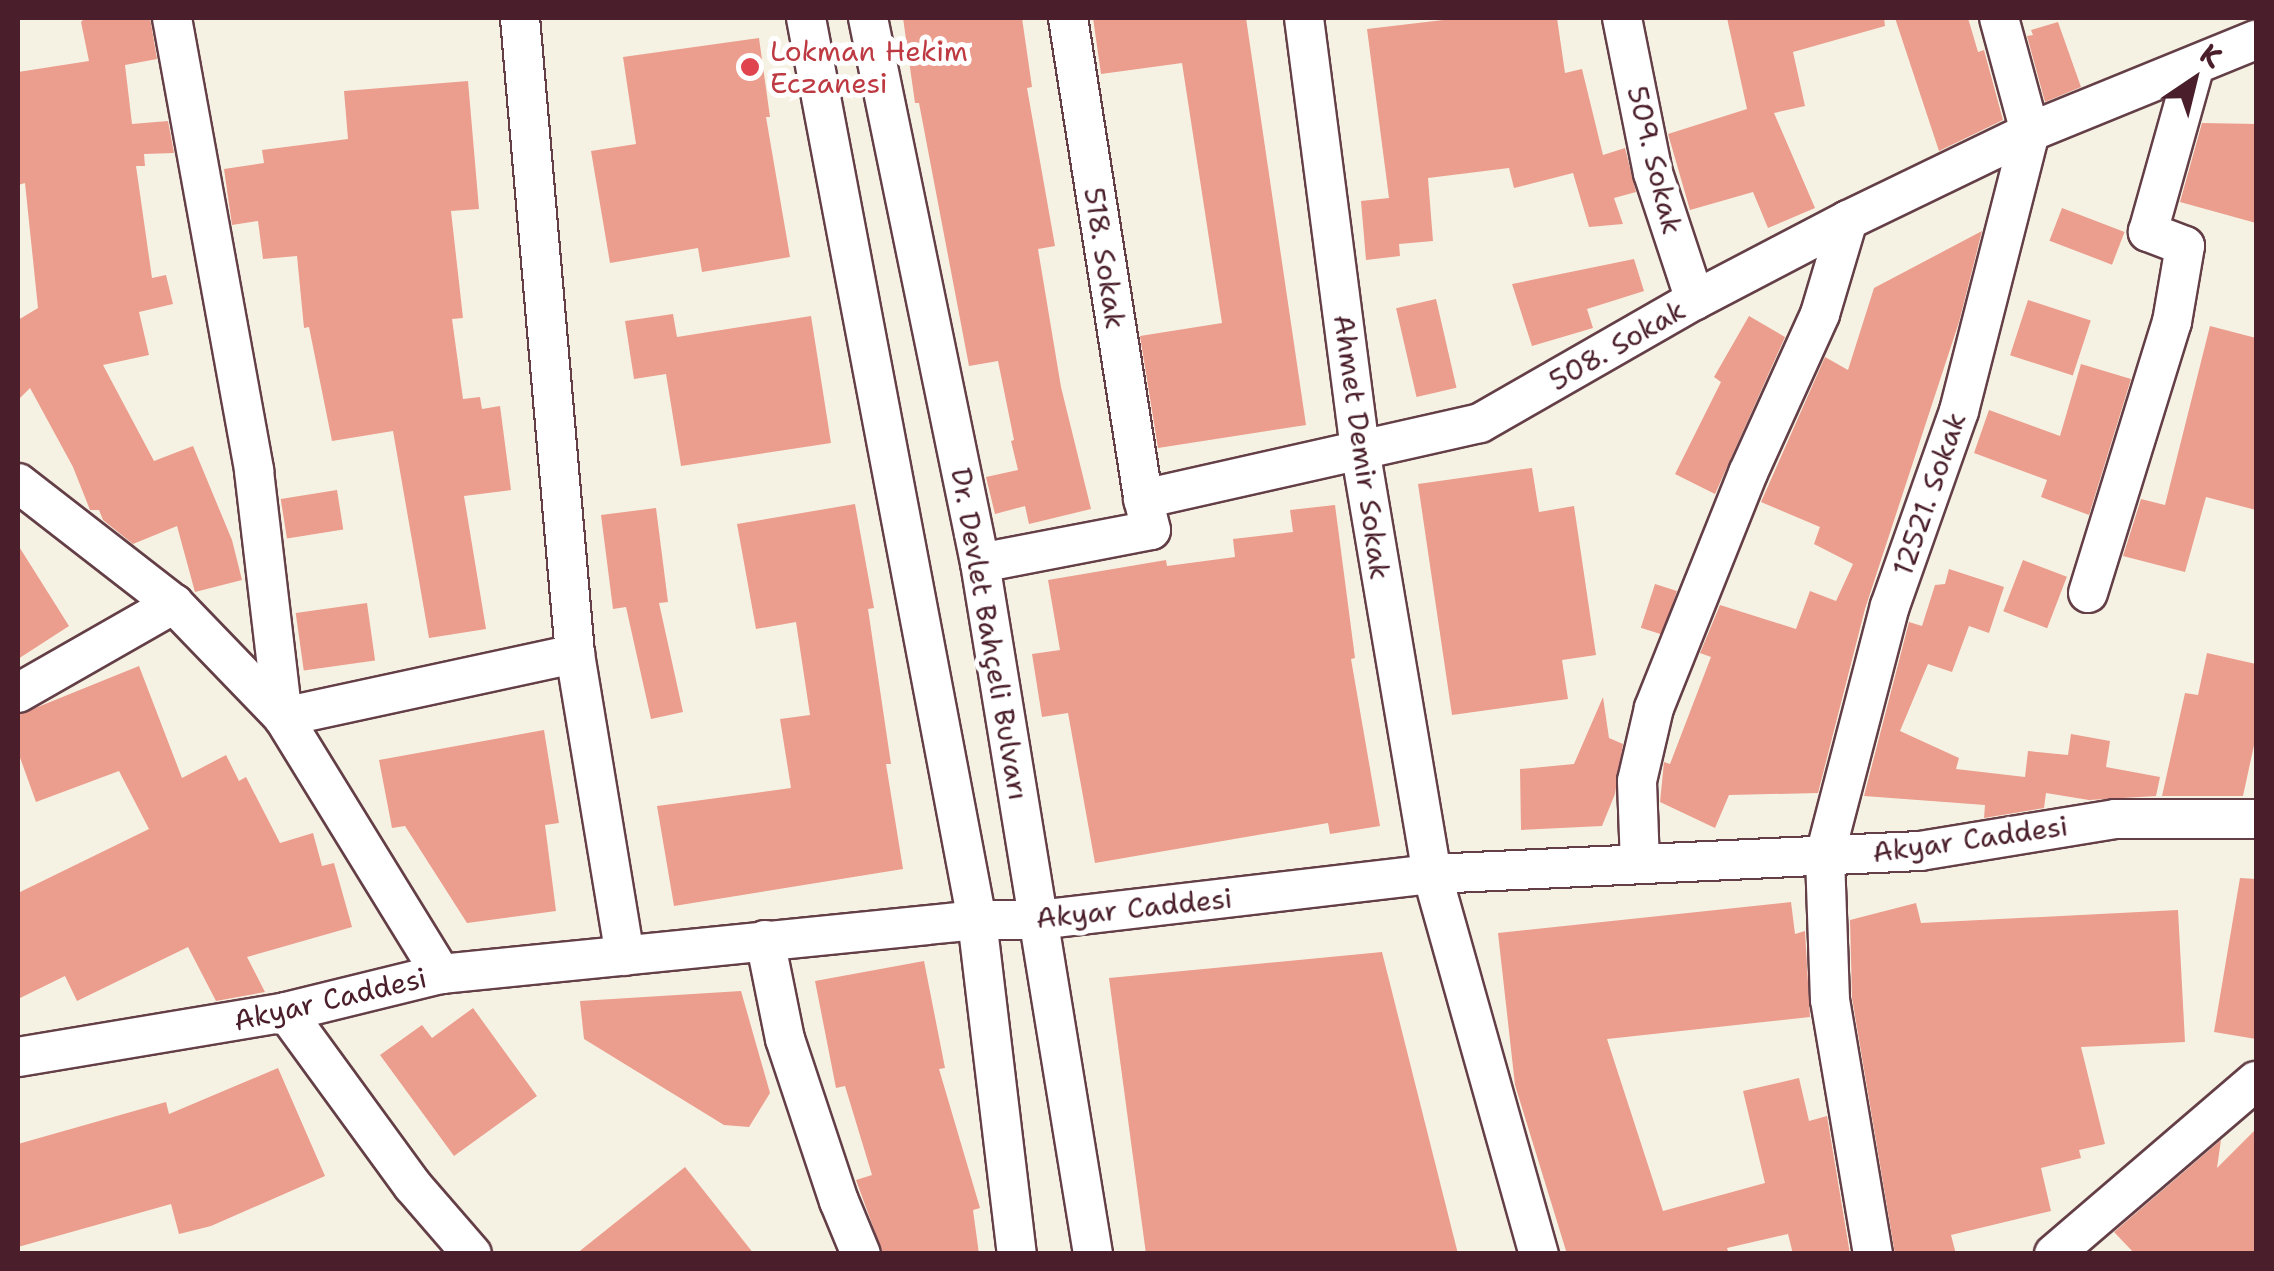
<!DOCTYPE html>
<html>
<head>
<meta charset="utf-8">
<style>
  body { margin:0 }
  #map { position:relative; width:2274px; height:1271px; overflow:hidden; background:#f6f2e3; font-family:"Shantell Sans",sans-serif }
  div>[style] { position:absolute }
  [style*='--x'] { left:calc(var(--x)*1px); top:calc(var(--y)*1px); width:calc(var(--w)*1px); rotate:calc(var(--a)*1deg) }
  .building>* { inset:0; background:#eb9d8e; transform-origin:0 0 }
  .roads { filter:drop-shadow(2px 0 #643f47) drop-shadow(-2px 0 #643f47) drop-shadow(0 2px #643f47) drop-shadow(0 -2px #643f47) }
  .minor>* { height:38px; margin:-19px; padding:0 19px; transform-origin:19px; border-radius:19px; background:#fff }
  .dots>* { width:28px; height:28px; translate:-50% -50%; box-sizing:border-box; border:5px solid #fff; border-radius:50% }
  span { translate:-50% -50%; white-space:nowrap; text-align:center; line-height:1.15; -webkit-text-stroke:10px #fff; paint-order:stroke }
  .health-label { font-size:28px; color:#be3a42 }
  .left { translate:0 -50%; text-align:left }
  .street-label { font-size:28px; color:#4a1f2b }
  .frame { position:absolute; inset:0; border:20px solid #4a1f2b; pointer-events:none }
  .north { position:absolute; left:2144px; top:30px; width:100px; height:100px; -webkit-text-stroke:8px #fff; paint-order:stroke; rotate:35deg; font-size:28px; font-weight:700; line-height:40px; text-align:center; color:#4a1f2b }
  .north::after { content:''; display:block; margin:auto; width:35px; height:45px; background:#4a1f2b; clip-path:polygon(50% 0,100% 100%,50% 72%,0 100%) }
</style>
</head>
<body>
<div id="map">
  <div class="building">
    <i style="clip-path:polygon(85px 18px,150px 18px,157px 59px,125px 65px,132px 124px,168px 121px,174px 153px,144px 154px,145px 166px,136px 166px,152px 278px,166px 275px,173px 304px,139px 312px,149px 355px,103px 365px,154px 461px,193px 446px,232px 540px,242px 580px,195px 592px,177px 526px,133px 544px,103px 520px,99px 510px,90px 510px,73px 467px,30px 388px,18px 400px,18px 320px,38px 308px,25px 183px,18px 185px,18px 72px,89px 61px,81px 22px)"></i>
    <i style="clip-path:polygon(903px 18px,1022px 18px,1032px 87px,1027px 88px,1055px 246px,1038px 249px,1061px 387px,1091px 509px,1029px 524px,1025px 506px,995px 514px,986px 477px,1018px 470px,1011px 441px,1014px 440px,998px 361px,969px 366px,919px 103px,915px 103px)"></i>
    <i style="clip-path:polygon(1093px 18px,1246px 18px,1306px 425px,1158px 448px,1140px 336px,1222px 323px,1182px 63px,1101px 74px)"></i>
    <i style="clip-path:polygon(1460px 18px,1557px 18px,1565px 73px,1582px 69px,1603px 155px,1625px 148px,1636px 192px,1614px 198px,1623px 224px,1589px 227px,1573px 173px,1514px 188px,1509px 168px,1428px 178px,1433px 241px,1399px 244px,1400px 256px,1366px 260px,1361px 201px,1389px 198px,1367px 29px)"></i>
    <i style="clip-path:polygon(1727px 18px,1884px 18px,1885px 26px,1793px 52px,1805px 106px,1774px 113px,1815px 208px,1768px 228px,1753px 192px,1690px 210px,1668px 134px,1747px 109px)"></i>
    <i style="clip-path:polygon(1895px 18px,1968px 18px,1978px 52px,1984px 50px,2003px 120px,1939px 151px)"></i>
    <i style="clip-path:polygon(2058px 22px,2081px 87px,2045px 102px,2027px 36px,2033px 35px,2031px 30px)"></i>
    <i style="clip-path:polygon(759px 38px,770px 117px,766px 117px,790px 257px,702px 272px,698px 248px,610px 263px,591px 151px,636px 144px,623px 57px)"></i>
    <i style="clip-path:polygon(468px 81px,479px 209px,451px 211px,463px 318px,452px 319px,463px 399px,480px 397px,482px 409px,500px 406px,511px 490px,464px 496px,486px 629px,429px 638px,393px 431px,332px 441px,309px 327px,304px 328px,297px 256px,263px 259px,258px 221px,232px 225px,224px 169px,264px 163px,262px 150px,348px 139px,344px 91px)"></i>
    <i style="clip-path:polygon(2202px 123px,2256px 124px,2256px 223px,2180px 202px)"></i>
    <i style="left:2062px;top:208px;width:67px;height:35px;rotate:21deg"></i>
    <i style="clip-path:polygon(1982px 231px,1959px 322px,1865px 609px,1818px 793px,1729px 795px,1715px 828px,1660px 802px,1664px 762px,1670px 764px,1711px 657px,1700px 653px,1720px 605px,1796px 629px,1810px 591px,1836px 601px,1853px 564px,1814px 544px,1820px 527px,1761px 502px,1825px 357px,1848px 370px,1874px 288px)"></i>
    <i style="clip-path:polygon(1634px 259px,1644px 291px,1587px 309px,1593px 328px,1532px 346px,1512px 284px)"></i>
    <i style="left:1436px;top:299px;width:91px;height:41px;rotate:77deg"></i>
    <i style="left:2028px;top:300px;width:66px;height:58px;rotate:18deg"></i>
    <i style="clip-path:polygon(673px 314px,677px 337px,811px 316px,831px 443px,681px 466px,666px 374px,634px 379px,625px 321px)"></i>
    <i style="clip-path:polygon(1749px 316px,1785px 337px,1715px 494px,1675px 474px,1721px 382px,1714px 377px)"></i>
    <i style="clip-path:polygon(2210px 326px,2256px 338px,2256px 510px,2206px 497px,2185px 572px,2123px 556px,2141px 499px,2165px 505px)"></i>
    <i style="clip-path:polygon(2081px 364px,2131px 379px,2089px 515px,2041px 497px,2047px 480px,1974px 453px,1989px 410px,2060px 436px)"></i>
    <i style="clip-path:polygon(1532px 468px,1539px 512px,1574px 506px,1596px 655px,1562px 660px,1568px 699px,1452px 715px,1418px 484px)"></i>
    <i style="left:337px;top:490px;width:40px;height:57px;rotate:81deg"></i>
    <i style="clip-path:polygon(855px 504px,874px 608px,868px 609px,891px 764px,886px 764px,903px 869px,674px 906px,657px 806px,791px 788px,780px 719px,810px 715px,796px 622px,756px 629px,737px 524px)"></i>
    <i style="clip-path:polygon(1335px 505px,1355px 658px,1351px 659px,1380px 826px,1330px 834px,1328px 823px,1095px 863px,1068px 713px,1042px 717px,1032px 654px,1060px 650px,1048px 580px,1166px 560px,1167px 566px,1235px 557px,1233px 539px,1293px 532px,1290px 510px)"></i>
    <i style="clip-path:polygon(656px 508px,668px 602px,659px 603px,683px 712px,651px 719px,626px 607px,613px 609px,601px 515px)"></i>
    <i style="clip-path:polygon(18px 545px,69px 626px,18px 659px)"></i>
    <i style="left:2023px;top:560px;width:47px;height:55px;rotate:21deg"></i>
    <i style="clip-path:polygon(1949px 569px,2004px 587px,1989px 633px,1969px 626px,1952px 672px,1928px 664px,1900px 731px,1959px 758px,1956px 769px,2025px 777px,2028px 751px,2068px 755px,2071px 734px,2110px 741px,2106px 767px,2160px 777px,2156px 796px,2089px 800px,2046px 793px,2044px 808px,1984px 818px,1985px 805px,1864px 796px,1909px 622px,1922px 626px,1935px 585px,1945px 584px)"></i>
    <i style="left:1655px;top:584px;width:23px;height:46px;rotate:18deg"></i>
    <i style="left:367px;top:603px;width:58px;height:72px;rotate:82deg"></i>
    <i style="clip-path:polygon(2207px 653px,2256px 664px,2256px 736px,2243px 796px,2162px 796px,2185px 693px,2198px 695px)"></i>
    <i style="clip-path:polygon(139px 666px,182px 778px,226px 755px,239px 781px,246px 777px,280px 843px,313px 833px,322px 866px,334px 863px,352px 927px,247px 957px,265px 992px,216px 1001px,188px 947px,77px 1001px,65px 976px,18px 999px,18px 893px,149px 829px,119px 771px,36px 802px,18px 752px,18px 715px)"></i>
    <i style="clip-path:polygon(1603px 697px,1609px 738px,1623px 744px,1615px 794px,1602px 826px,1521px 830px,1520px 769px,1574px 764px)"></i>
    <i style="clip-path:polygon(544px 730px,559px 823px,545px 825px,556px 911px,467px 923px,405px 826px,392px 828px,379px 760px)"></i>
    <i style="clip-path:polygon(2240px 878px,2256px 879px,2256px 1039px,2214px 1032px)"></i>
    <i style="clip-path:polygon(1791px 902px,1795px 934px,1805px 931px,1810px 1017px,1607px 1039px,1663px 1211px,1765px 1183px,1743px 1091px,1799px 1078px,1809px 1121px,1827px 1116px,1850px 1254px,1793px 1254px,1788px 1234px,1727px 1248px,1729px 1254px,1567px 1254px,1515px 1085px,1498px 933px)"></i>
    <i style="clip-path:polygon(1916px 903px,1921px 923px,2178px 910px,2185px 1042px,2081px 1047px,2105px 1144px,2079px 1150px,2081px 1158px,2041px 1168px,2051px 1211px,1951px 1235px,1956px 1254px,1895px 1254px,1852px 998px,1850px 920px)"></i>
    <i style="clip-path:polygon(1382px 952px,1458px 1254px,1146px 1254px,1109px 978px)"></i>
    <i style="clip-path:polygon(924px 961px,945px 1068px,939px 1069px,980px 1208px,973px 1210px,979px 1254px,883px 1254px,856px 1180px,872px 1175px,845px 1086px,836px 1088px,815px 981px)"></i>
    <i style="clip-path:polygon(741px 991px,770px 1093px,749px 1127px,724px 1125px,584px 1039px,580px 1001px)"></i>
    <i style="clip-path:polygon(473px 1008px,537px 1096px,454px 1156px,380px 1055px,422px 1025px,432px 1038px)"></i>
    <i style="clip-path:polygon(278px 1068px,325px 1176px,211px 1226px,179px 1234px,171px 1204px,18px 1247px,18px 1144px,166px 1102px,169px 1114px)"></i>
    <i style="clip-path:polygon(2256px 1129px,2256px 1254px,2135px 1254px,2114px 1232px,2221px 1140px,2217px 1168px)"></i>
    <i style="clip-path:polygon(685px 1167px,754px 1254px,576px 1254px)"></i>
  </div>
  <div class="roads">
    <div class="minor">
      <i style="--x:172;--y:18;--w:460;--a:79.7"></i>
      <i style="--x:254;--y:471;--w:248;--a:83.3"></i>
      <i style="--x:283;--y:717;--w:299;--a:-12.2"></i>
      <i style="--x:520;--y:18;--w:638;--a:85.06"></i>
      <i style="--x:575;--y:654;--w:306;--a:80.6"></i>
      <i style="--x:806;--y:18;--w:918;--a:79.27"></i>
      <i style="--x:977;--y:920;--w:336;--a:83.2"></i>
      <i style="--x:868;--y:18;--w:556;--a:78.39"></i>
      <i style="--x:980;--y:563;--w:700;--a:80.71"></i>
      <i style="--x:1068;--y:18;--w:487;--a:81.1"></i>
      <i style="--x:1304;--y:18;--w:435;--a:82.6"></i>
      <i style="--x:1360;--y:449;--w:431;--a:80.4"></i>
      <i style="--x:1432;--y:874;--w:395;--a:74.3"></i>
      <i style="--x:1622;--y:18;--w:158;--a:78.7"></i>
      <i style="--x:1653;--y:173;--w:134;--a:71.7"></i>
      <i style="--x:18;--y:483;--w:197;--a:37.8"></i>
      <i style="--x:174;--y:604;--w:157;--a:46"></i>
      <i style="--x:283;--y:717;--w:302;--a:58.4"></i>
      <i style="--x:980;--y:563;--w:174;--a:-10.9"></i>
      <i style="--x:1151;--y:530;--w:32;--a:-104"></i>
      <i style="--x:1143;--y:499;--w:345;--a:-12.7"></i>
      <i style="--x:1480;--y:423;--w:248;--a:-29.8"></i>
      <i style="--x:1695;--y:300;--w:173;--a:-27.6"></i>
      <i style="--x:1848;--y:220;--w:202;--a:-25.8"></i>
      <i style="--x:2030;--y:132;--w:244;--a:-22.2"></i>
      <i style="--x:2088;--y:593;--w:284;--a:-72.8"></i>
      <i style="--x:2172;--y:322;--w:77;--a:-80.3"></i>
      <i style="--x:2185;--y:246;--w:40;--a:-159"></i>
      <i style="--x:2148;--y:232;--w:173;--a:-74.3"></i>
      <i style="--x:18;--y:693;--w:180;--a:-29.7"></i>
      <i style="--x:1640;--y:864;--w:83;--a:-92.1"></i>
      <i style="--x:1637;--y:781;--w:75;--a:-76.9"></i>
      <i style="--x:1654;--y:708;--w:253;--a:-68.2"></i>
      <i style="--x:1748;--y:473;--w:175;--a:-65.6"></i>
      <i style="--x:1820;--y:314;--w:98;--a:-73.4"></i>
      <i style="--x:765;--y:940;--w:101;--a:78.6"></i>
      <i style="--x:785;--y:1039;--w:171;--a:71.6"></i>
      <i style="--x:839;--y:1201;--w:57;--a:67.5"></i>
      <i style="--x:286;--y:1012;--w:215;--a:53.9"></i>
      <i style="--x:413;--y:1186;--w:90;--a:49.1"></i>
      <i style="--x:18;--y:1057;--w:272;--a:-9.5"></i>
      <i style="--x:286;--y:1012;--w:160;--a:-13.8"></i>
      <i style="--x:441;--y:974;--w:539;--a:-5.75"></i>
      <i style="--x:977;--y:920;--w:62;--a:0"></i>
      <i style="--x:1039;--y:920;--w:396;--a:-6.7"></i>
      <i style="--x:1432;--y:874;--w:489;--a:-2.7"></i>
      <i style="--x:1920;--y:851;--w:198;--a:-9.3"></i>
      <i style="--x:2115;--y:819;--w:141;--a:0"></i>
      <i style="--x:1873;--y:1254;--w:258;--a:-99.6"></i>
      <i style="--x:1830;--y:1000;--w:145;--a:-92"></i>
      <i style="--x:1825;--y:855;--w:257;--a:-75.4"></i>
      <i style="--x:1890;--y:606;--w:207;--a:-70.5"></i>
      <i style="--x:1959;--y:411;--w:288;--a:-75.7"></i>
      <i style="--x:2030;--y:132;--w:118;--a:-105.2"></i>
      <i style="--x:2054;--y:1254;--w:266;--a:-40.6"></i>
    </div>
  </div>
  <div class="dots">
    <i style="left:750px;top:67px;background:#e0444e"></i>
  </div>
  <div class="health-label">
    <span class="left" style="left:770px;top:67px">Lokman Hekim<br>Eczanesi</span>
  </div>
  <div class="street-label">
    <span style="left:1655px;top:160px;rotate:76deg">509. Sokak</span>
    <span style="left:1105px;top:258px;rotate:81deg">518. Sokak</span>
    <span style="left:1617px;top:345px;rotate:-30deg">508. Sokak</span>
    <span style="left:1362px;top:447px;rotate:82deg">Ahmet Demir Sokak</span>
    <span style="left:1929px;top:494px;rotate:-71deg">12521. Sokak</span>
    <span style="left:990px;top:634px;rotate:80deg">Dr. Devlet Bahçeli Bulvarı</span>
    <span style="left:1970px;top:839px;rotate:-8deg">Akyar Caddesi</span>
    <span style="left:1134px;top:908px;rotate:-6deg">Akyar Caddesi</span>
    <span style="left:330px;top:999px;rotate:-13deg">Akyar Caddesi</span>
  </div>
  <div class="frame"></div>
  <div class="north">K</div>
</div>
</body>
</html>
